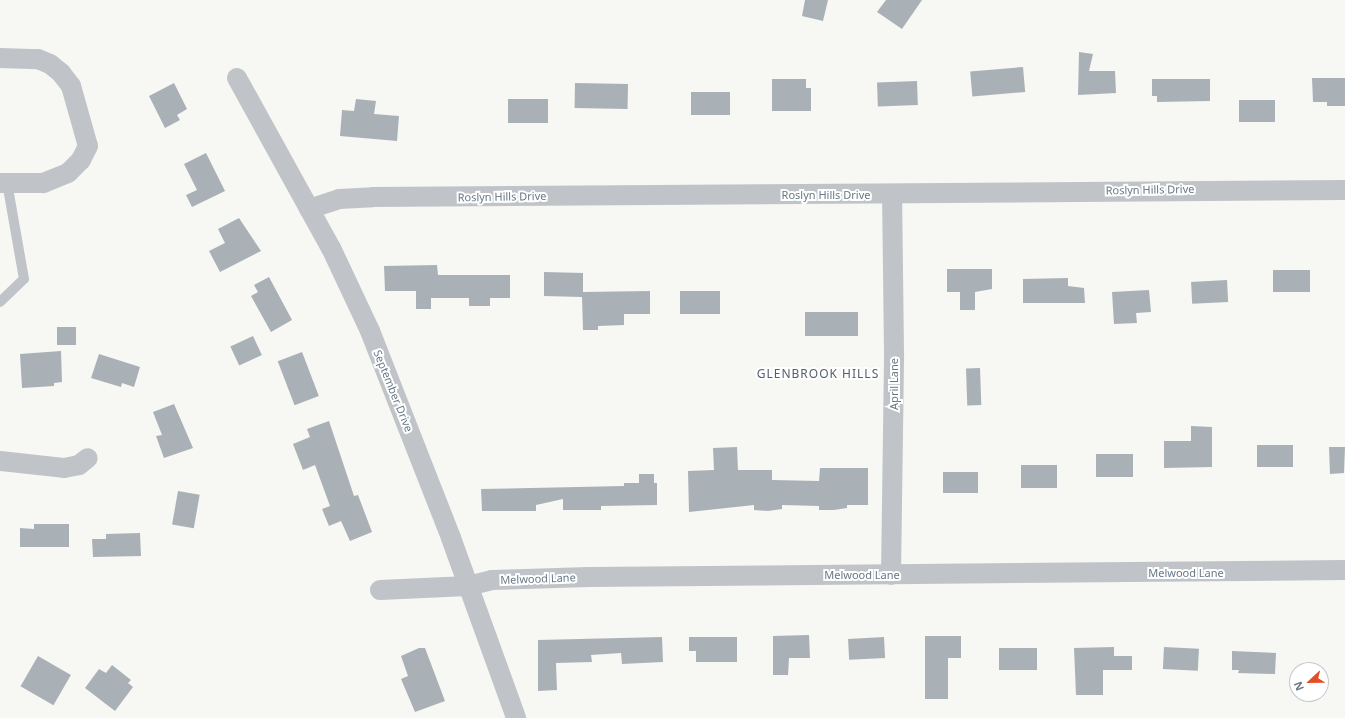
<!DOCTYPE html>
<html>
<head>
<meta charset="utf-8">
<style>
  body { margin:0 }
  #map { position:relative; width:1345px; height:718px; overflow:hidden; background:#f7f7f3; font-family:"Noto Sans",sans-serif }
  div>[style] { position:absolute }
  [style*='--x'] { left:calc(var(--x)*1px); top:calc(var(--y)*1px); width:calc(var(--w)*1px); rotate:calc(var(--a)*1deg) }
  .building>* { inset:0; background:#a9b1b7; transform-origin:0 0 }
  .service>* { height:10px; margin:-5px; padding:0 5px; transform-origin:5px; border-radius:5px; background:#c0c4c8 }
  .minor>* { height:20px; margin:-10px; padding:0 10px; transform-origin:10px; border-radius:10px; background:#c0c4c8 }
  span { translate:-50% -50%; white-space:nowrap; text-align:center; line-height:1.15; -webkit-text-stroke:4px #fff; paint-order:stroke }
  .street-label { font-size:11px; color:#667885 }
  .neighbourhood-label { font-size:12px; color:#54606a; letter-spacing:1px }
  .north { position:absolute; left:1289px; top:662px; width:40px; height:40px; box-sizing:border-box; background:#fff; border:1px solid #c2c9ce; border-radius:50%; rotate:248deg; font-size:11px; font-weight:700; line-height:16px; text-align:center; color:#667885 }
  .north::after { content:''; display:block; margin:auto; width:14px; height:18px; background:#e44e27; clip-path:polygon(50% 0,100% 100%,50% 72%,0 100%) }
</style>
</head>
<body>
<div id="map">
  <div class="building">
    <i style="clip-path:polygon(805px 0,828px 0,823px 21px,802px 16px)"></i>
    <i style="clip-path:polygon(886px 0,922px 0,902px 29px,877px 12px)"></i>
    <i style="clip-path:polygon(1079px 52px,1093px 54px,1089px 71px,1115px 71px,1116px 93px,1078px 95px)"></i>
    <i style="left:1023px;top:67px;width:25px;height:53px;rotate:85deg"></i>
    <i style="clip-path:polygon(1312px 78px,1345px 78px,1345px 106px,1327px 106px,1327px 102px,1313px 102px)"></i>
    <i style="clip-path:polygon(772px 79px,806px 79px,806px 88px,811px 88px,811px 111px,772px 111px)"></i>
    <i style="clip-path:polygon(1152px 79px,1210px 79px,1210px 101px,1157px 102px,1157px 96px,1152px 96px)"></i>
    <i style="left:917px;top:81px;width:24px;height:40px;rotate:88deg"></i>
    <i style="clip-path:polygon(174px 83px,187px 109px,177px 115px,180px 120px,165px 128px,149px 96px)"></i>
    <i style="left:575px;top:83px;width:53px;height:25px;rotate:1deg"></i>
    <i style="left:730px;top:92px;width:23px;height:39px;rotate:90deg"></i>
    <i style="clip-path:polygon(356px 99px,376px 101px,374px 114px,399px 116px,397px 141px,340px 136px,342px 110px,354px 111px)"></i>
    <i style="left:548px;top:99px;width:24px;height:40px;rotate:90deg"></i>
    <i style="left:1239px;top:100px;width:36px;height:22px"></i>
    <i style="clip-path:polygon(206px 153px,225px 191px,192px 207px,186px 195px,197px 190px,184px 164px)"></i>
    <i style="clip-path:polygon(239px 218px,261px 251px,220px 272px,209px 251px,225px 243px,218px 229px)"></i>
    <i style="clip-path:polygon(437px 265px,438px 275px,510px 275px,510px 298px,490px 298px,490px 306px,469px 306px,469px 298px,431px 298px,431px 309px,416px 309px,416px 291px,385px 291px,384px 266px)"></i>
    <i style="clip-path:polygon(947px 269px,992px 269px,992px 289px,975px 292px,975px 310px,960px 310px,960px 292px,947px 292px)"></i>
    <i style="left:1310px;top:270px;width:22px;height:37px;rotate:90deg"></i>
    <i style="clip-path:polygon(544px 272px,583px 273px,583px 292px,650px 291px,650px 314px,624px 314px,624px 325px,598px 326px,598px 330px,583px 330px,582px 297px,544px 296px)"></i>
    <i style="clip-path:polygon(269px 277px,292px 320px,271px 332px,251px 296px,258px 292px,254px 285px)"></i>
    <i style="clip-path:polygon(1068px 278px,1068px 286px,1084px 288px,1085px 303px,1023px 303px,1023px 279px)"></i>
    <i style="left:1227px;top:280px;width:22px;height:36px;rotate:87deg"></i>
    <i style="clip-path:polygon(1149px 290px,1151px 312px,1136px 313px,1137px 323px,1114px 324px,1112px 292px)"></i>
    <i style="left:680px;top:291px;width:40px;height:23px"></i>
    <i style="left:805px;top:312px;width:53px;height:24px"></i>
    <i style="left:76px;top:327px;width:18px;height:19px;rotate:90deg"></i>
    <i style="left:253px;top:336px;width:21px;height:25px;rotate:65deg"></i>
    <i style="clip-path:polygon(61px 351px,62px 382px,54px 383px,54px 386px,22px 388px,20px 354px)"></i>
    <i style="left:302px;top:352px;width:47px;height:26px;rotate:69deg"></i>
    <i style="clip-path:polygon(99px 354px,140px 367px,134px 387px,122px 383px,121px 387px,91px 378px)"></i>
    <i style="left:980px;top:368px;width:37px;height:14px;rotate:88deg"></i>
    <i style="clip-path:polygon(174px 404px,193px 448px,164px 458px,156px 436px,162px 435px,153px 412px)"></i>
    <i style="clip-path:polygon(329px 421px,354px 496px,358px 495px,372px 532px,350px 541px,341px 521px,329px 526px,322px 509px,330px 506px,315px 465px,303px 470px,293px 444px,310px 437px,307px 429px)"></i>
    <i style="clip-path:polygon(1191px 426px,1212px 427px,1212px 467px,1164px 468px,1164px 441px,1191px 441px)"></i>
    <i style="left:1293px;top:445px;width:22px;height:36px;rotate:90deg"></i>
    <i style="clip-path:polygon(737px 447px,738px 470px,772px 470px,772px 480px,819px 481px,820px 468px,868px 468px,868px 505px,847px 505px,847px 508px,834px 510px,819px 510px,819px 506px,782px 505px,782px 509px,768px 511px,754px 510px,754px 505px,689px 512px,688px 471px,714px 470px,713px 448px)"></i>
    <i style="clip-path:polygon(1329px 447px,1345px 447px,1344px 473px,1330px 474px)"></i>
    <i style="left:1096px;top:454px;width:37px;height:23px"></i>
    <i style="left:1021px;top:465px;width:36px;height:23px"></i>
    <i style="left:943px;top:472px;width:35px;height:21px"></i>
    <i style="clip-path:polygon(639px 474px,654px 474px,654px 483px,657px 483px,657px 505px,601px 506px,601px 510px,563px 510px,563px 499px,536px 505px,536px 511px,482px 511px,481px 489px,624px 486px,624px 483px,639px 483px)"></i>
    <i style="left:178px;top:491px;width:22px;height:34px;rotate:10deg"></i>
    <i style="clip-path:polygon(34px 524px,69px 524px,69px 547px,20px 547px,20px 528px,34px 529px)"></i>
    <i style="clip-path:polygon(140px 533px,141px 556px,93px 557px,92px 539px,106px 539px,106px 534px)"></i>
    <i style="clip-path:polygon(809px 635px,810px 658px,789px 658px,788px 675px,773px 675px,773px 636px)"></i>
    <i style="clip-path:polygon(925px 636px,961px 636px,961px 658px,948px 658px,948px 699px,925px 699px)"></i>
    <i style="clip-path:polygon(662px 637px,663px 662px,622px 664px,621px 653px,591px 655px,592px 662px,556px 663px,557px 690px,538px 691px,538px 640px)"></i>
    <i style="clip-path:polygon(689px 637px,737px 637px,737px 662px,696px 662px,696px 651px,689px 651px)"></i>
    <i style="left:884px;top:637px;width:21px;height:36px;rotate:87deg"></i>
    <i style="clip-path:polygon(1114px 647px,1114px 656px,1132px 656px,1132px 670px,1103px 670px,1103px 695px,1076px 695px,1074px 648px)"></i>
    <i style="left:1164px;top:647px;width:35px;height:22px;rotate:3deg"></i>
    <i style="clip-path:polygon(419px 648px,425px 648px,445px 701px,415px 712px,401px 679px,408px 676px,401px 656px)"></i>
    <i style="left:999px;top:648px;width:38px;height:22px"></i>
    <i style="clip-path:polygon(1232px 651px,1276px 653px,1275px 674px,1238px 673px,1239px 670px,1232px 670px)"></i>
    <i style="left:38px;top:656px;width:38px;height:35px;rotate:30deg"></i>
    <i style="clip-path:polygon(112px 665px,131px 680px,128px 683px,133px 687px,115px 711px,85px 688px,99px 669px,106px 673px)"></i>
  </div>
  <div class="service">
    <i style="--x:0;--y:302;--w:33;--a:-44"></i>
    <i style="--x:24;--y:279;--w:97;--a:-100"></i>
  </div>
  <div class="minor">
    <i style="--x:0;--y:58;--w:38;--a:2"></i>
    <i style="--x:38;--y:59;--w:13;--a:23"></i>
    <i style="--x:50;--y:64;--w:14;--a:39"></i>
    <i style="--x:61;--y:73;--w:16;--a:52"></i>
    <i style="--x:71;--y:86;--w:62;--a:74.2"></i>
    <i style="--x:88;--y:146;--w:16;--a:117"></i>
    <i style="--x:81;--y:160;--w:18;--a:135"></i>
    <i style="--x:68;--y:173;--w:27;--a:158"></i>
    <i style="--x:43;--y:183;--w:43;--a:180"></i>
    <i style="--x:237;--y:78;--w:194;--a:61.1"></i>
    <i style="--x:331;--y:248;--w:92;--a:64.8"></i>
    <i style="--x:370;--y:331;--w:222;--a:68.6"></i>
    <i style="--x:451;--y:538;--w:191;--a:70.1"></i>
    <i style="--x:309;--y:209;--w:32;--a:-18"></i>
    <i style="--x:339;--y:199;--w:34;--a:-3"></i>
    <i style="--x:373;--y:197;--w:972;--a:-0.41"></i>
    <i style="--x:0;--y:461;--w:64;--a:6.2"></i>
    <i style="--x:64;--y:468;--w:15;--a:-11"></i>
    <i style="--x:79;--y:465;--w:11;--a:-38"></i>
    <i style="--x:891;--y:575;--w:222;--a:-89.2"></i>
    <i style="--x:894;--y:353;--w:159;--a:-90.7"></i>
    <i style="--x:380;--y:590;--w:88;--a:-2.6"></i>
    <i style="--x:468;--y:586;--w:25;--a:-14"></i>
    <i style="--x:492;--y:580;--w:97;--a:-1.8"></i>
    <i style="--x:589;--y:577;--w:756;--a:-0.53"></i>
  </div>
  <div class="street-label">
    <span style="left:1150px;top:190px;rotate:-1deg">Roslyn Hills Drive</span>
    <span style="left:826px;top:195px">Roslyn Hills Drive</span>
    <span style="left:502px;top:197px;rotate:-1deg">Roslyn Hills Drive</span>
    <span style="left:894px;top:384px;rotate:-90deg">April Lane</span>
    <span style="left:393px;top:391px;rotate:68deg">September Drive</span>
    <span style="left:1186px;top:573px">Melwood Lane</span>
    <span style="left:862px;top:575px">Melwood Lane</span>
    <span style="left:538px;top:579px;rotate:-2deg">Melwood Lane</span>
  </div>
  <div class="neighbourhood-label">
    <span style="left:818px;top:374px">GLENBROOK HILLS</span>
  </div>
  <div class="north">N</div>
</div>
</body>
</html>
